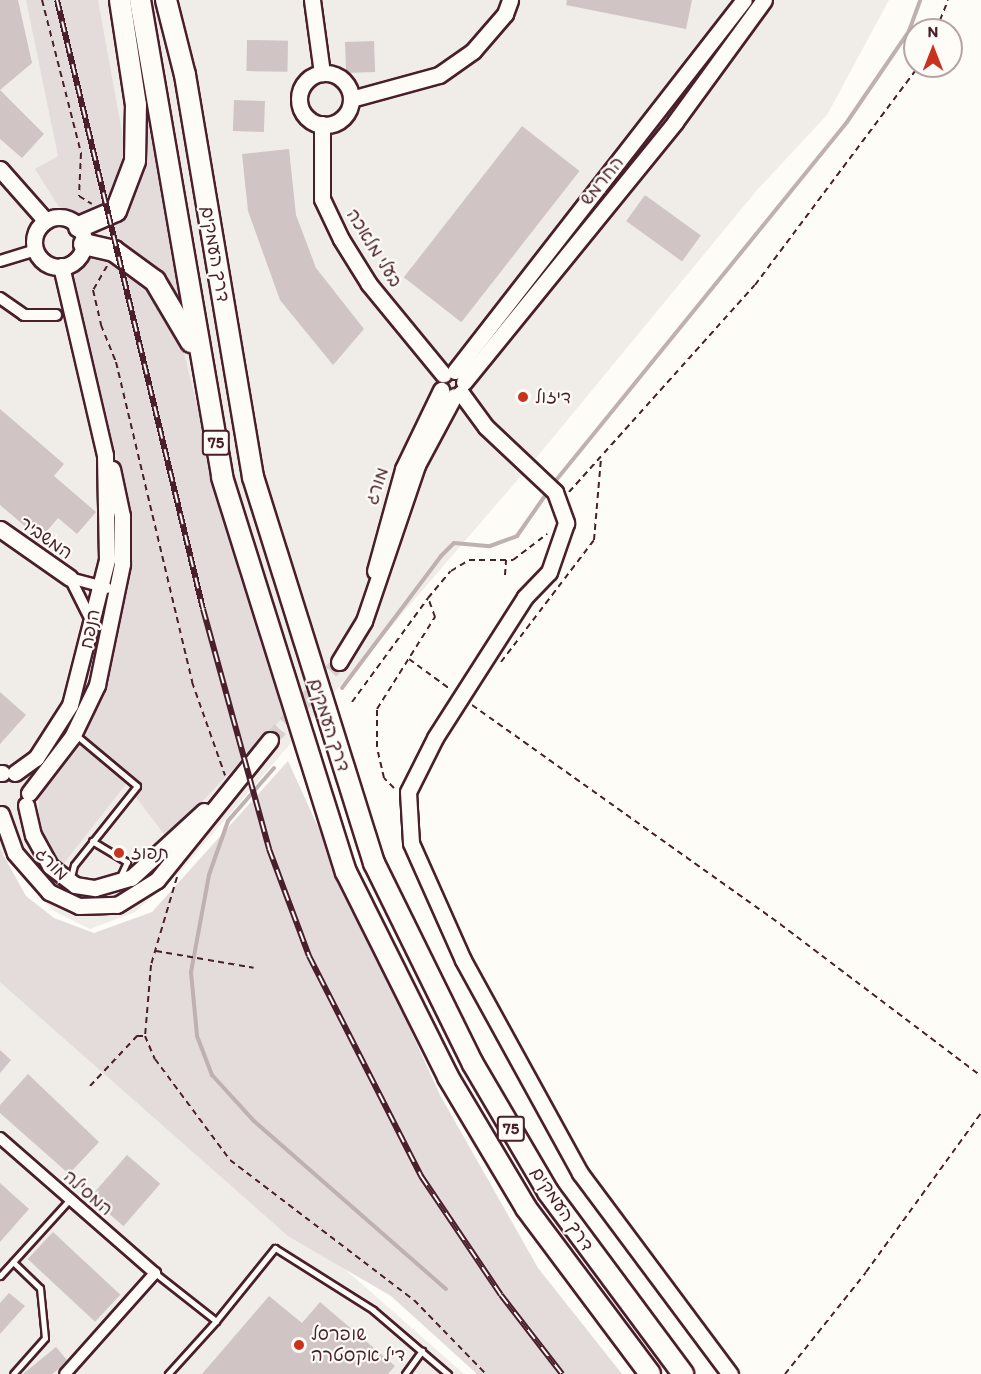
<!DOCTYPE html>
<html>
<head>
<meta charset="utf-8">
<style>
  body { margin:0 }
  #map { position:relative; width:981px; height:1374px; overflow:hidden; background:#fdfcf7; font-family:Itim,"Playpen Sans Hebrew",sans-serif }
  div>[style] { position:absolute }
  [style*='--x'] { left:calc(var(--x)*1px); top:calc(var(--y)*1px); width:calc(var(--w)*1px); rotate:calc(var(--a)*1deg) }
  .built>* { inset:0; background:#f0ece8 }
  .green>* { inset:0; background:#e3dcda }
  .stream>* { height:4px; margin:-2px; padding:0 2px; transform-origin:2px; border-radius:2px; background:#c0b1b1 }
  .building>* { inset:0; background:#d0c5c4; transform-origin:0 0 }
  .secondary-tunnel>* { height:15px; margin-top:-7.5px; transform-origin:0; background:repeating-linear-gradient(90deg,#d9d0ce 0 15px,transparent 0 23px) }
  .path>* { height:2px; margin-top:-1px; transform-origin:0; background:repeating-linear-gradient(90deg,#4a1f2b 0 6px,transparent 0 10.5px) }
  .roads { filter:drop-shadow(2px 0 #4a1f2b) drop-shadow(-2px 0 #4a1f2b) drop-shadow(0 2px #4a1f2b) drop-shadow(0 -2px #4a1f2b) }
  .lane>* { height:5px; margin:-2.5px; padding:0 2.5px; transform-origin:2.5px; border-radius:2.5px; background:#fdfcf7 }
  .street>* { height:10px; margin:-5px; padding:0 5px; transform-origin:5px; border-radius:5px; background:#fdfcf7 }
  .secondary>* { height:15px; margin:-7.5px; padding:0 7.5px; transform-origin:7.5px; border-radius:7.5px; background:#fdfcf7 }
  .secondary>.ring { margin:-7.5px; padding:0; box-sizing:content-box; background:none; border:15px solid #fdfcf7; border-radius:50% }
  .highway>* { height:20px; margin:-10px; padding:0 10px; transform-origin:10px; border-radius:10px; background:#fdfcf7 }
  .rail>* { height:6px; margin-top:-3px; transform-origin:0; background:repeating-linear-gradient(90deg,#fdfcf7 0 11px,#4a1f2b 0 22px); box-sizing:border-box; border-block:2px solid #4a1f2b }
  .dots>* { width:16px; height:16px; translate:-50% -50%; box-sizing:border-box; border:3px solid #fdfcf7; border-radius:50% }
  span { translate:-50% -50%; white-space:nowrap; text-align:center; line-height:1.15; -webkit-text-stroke:4.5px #fdfcf7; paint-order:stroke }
  .shield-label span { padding:2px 4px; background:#fdfcf7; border:2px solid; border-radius:4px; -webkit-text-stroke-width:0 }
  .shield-label { font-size:16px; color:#4a1f2b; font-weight:700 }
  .street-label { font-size:18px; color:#4a1f2b }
  .poi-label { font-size:18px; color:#4a1f2b }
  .left { translate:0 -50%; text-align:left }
  .north { position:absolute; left:903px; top:18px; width:60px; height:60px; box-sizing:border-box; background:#fdfcf7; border:2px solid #b5a4a5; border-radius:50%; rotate:0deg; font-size:16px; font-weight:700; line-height:24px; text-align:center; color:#4a1f2b }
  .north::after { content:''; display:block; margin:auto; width:21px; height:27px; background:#c8321e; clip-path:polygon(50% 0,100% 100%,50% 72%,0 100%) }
</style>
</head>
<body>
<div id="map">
  <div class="built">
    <i style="clip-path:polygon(0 0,889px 0,827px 115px,757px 190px,532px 463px,179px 873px,135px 912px,90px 929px,52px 910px,6px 851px,0 858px)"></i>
    <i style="clip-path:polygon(0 969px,354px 1277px,464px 1374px,0 1374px)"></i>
  </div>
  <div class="green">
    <i style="clip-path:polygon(26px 0,98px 0,127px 160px,118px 194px,82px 215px,59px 207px,35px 169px,58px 156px)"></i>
    <i style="clip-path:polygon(144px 66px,183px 299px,117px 239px,114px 224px,138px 188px,143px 134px,137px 67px)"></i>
    <i style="clip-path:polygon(90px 247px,104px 251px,142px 281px,180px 337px,239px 574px,287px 713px,167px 838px,126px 784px,61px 867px,38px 829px,39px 797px,78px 742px,103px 687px,130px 544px,122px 479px,73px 279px)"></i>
    <i style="clip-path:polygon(288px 761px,440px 1095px,538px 1268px,622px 1374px,477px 1374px,391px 1296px,288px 1236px,0 982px,0 849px,26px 896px,54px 918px,94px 933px,152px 912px)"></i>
  </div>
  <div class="stream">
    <i style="--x:553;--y:484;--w:466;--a:-50.9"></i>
    <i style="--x:847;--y:122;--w:110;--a:-55.7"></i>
    <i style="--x:909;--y:31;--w:33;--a:-70"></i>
    <i style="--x:342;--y:688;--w:165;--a:-53.1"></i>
    <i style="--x:441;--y:556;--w:18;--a:-45"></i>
    <i style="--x:454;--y:543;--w:36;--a:5"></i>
    <i style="--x:490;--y:546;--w:29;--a:-20"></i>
    <i style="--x:517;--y:536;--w:56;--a:-55.2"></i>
    <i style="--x:274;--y:768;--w:70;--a:131"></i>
    <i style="--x:228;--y:821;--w:57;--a:109.4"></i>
    <i style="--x:209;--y:875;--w:99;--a:100.5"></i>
    <i style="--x:191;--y:972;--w:64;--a:84.6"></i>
    <i style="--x:197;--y:1036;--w:42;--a:69"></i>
    <i style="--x:212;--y:1075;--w:62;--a:47.6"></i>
    <i style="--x:254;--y:1121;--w:255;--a:41.2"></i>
  </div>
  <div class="building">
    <i style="clip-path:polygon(0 0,18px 0,32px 63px,0 90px,44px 134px,22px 158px,0 139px)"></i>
    <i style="clip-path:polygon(567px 0,692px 0,686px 29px,566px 5px)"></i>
    <i style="left:247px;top:40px;width:41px;height:31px;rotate:1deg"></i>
    <i style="left:374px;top:41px;width:31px;height:29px;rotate:88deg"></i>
    <i style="left:234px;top:100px;width:31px;height:31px;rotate:2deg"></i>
    <i style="left:522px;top:126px;width:73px;height:192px;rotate:38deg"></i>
    <i style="clip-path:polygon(289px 149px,296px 215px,316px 268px,364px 329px,333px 365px,280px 300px,248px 211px,242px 154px)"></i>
    <i style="left:645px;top:195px;width:69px;height:32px;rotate:36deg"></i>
    <i style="clip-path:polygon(0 409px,64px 464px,54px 476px,96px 512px,77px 534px,58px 518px,40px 539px,0 505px)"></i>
    <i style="clip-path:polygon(0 692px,26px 715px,0 744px)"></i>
    <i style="clip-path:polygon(0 1050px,11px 1060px,0 1073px)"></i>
    <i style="clip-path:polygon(28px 1074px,99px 1142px,69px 1174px,0 1113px,0 1105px)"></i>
    <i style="left:127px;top:1155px;width:44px;height:56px;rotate:41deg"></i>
    <i style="clip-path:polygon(0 1183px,29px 1209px,0 1242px)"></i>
    <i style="left:53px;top:1232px;width:92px;height:37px;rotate:43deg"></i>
    <i style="clip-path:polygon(9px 1293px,25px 1306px,0 1334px,0 1303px)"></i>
    <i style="clip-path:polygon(269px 1296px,302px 1323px,320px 1302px,395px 1366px,388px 1374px,202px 1374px)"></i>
    <i style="clip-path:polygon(56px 1347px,67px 1360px,60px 1368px,52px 1374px,23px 1374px)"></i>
  </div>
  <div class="secondary-tunnel">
    <i style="--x:270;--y:740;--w:104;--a:-48.5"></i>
  </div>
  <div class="path">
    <i style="--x:42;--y:0;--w:158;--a:75.7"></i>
    <i style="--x:81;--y:153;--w:43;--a:92.7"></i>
    <i style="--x:79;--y:196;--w:15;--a:32"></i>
    <i style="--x:936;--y:30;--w:32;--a:-68"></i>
    <i style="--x:107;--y:266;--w:28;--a:120"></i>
    <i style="--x:93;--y:290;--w:36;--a:77"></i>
    <i style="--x:101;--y:325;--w:40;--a:68"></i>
    <i style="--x:116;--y:362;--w:329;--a:76.6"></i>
    <i style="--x:192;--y:682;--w:99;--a:70.5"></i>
    <i style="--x:569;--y:492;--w:278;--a:-48.1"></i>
    <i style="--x:755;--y:285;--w:274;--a:-53.2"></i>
    <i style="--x:505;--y:575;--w:15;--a:-86"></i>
    <i style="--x:409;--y:659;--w:51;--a:36.2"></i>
    <i style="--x:501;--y:662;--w:153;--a:-52.7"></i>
    <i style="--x:594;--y:540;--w:81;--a:-85.1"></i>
    <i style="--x:352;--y:702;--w:129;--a:-53.8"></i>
    <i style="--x:472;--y:705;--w:378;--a:35.4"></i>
    <i style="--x:780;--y:924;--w:252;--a:37.1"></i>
    <i style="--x:394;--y:788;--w:14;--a:-135"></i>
    <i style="--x:384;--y:778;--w:32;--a:-103"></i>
    <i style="--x:377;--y:747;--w:38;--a:-90"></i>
    <i style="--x:377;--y:709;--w:109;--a:-57.8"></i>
    <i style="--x:435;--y:617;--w:20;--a:-110"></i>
    <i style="--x:428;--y:598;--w:35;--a:-50"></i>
    <i style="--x:451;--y:571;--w:21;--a:-31"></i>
    <i style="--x:469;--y:560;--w:44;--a:0"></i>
    <i style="--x:513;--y:560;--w:43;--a:-37.4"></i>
    <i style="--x:177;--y:877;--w:92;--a:106.5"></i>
    <i style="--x:151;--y:965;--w:71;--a:94.8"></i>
    <i style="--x:145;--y:1036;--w:25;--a:67"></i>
    <i style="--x:155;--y:1059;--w:126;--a:53.4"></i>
    <i style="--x:230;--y:1160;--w:231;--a:37.3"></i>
    <i style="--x:414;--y:1300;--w:103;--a:45.8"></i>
    <i style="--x:156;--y:951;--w:99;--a:9.8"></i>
    <i style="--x:90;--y:1086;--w:69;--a:-46.8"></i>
    <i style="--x:137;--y:1036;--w:7;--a:0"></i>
    <i style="--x:785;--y:1374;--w:130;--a:-51.5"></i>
    <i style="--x:866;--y:1272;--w:196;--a:-54.1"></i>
  </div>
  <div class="roads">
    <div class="lane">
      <i style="--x:92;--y:841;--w:41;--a:31"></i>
      <i style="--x:127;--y:862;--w:17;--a:115"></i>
      <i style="--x:71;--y:877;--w:12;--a:-76"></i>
      <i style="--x:74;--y:865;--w:101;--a:-51.4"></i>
      <i style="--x:137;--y:786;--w:80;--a:-140.1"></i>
      <i style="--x:13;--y:1262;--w:37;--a:44"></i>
      <i style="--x:40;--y:1288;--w:50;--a:84.3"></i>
      <i style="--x:45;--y:1338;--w:48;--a:131.6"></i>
      <i style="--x:155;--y:1273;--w:78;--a:38.2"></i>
      <i style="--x:216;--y:1321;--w:72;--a:132.2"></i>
      <i style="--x:0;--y:1276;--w:104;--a:-47.7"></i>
      <i style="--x:216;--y:1321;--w:94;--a:-51.1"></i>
      <i style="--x:275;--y:1248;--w:116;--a:32.3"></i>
      <i style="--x:373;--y:1310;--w:99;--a:40.5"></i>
      <i style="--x:405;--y:1374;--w:29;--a:-54"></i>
    </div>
    <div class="street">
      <i style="--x:0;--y:261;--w:38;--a:-17"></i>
      <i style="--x:0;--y:298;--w:29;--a:35"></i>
      <i style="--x:24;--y:315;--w:32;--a:0"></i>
      <i style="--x:70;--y:578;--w:38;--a:15"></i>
      <i style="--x:70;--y:578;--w:47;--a:63.4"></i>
      <i style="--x:0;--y:1138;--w:206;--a:41.1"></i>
      <i style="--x:155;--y:1273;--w:135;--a:131.7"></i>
    </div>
    <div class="secondary">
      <i style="--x:312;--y:0;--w:74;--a:82.2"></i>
      <i class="ring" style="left:299px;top:73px;width:37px;height:37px"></i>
      <i style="--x:351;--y:99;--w:91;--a:-15.3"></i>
      <i style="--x:439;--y:75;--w:42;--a:-35.2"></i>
      <i style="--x:473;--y:51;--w:49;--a:-49.1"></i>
      <i style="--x:505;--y:14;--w:15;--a:-70"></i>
      <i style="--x:322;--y:124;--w:75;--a:90"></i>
      <i style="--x:322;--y:199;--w:44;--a:64.6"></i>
      <i style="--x:341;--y:239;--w:53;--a:58.1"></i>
      <i style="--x:369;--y:284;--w:117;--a:50.6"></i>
      <i style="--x:0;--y:169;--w:69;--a:48.5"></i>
      <i class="ring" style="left:34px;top:217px;width:35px;height:35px"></i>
      <i style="--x:455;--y:371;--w:470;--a:-52.1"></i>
      <i style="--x:464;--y:382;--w:335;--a:-50.9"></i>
      <i style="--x:675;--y:122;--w:151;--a:-53.9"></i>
      <i style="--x:461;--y:393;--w:42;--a:53.7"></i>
      <i style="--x:486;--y:427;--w:95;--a:43.3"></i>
      <i style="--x:555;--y:492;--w:33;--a:70"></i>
      <i style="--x:566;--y:523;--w:52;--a:109.1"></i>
      <i style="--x:549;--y:572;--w:35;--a:134"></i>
      <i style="--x:525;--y:597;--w:167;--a:122.6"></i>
      <i style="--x:435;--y:738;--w:60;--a:116.6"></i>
      <i style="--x:408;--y:792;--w:51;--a:86.6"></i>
      <i style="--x:411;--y:843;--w:128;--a:66"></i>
      <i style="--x:463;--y:960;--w:243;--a:61.2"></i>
      <i style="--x:580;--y:1173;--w:251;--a:53.3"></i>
      <i style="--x:0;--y:529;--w:85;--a:35"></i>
      <i style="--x:375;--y:571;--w:106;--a:-74.6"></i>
      <i style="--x:403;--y:469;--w:88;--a:-64.3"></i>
      <i style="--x:339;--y:662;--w:48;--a:-58.6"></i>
      <i style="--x:364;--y:621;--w:165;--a:-71.2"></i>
      <i style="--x:417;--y:465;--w:78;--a:-61.8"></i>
      <i style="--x:0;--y:773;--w:2;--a:0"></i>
      <i style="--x:15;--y:773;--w:26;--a:-36"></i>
      <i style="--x:36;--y:758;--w:63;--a:-57.3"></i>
      <i style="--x:70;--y:705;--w:150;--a:-75.7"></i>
      <i style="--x:107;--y:560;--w:105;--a:-91.1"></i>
      <i style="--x:105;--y:455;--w:194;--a:-103.1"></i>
      <i style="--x:29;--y:793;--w:71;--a:-52.5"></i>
      <i style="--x:72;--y:737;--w:58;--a:-64.3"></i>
      <i style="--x:97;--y:685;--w:124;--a:-78.3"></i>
      <i style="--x:122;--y:564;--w:48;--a:-90"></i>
      <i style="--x:122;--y:516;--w:48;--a:-102"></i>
      <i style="--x:26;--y:805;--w:31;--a:77"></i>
      <i style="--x:33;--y:835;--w:35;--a:61"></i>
      <i style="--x:50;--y:866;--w:31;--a:37"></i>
      <i style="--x:75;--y:885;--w:20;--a:9"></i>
      <i style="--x:95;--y:888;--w:37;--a:-16"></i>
      <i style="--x:131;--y:878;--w:99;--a:-42.5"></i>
      <i style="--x:1;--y:814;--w:41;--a:70.3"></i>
      <i style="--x:15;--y:853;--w:52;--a:48.9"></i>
      <i style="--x:49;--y:892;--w:33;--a:25"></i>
      <i style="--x:79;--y:906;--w:38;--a:-2"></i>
      <i style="--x:117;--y:905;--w:47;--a:-32"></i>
      <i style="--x:157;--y:880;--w:180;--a:-51.1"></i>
    </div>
    <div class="highway">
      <i style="--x:140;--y:0;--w:484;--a:80.2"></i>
      <i style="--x:222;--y:477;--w:414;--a:72.6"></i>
      <i style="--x:346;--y:872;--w:229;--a:63.5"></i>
      <i style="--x:448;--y:1077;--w:152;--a:59.2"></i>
      <i style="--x:526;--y:1208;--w:207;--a:53.2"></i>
      <i style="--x:166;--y:0;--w:77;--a:75.8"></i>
      <i style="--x:185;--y:75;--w:408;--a:80.4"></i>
      <i style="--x:253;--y:477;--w:405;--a:72.6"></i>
      <i style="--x:374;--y:863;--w:224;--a:63.8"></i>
      <i style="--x:473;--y:1064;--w:148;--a:59.6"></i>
      <i style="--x:548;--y:1192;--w:227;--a:53.4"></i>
      <i style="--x:79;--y:227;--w:40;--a:-23.4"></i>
      <i style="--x:116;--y:211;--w:53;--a:-69.2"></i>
      <i style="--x:135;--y:161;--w:56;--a:-89"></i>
      <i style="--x:136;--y:105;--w:106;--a:-98.7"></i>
      <i style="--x:84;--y:244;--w:31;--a:13"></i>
      <i style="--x:114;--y:251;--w:51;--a:36.2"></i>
      <i style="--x:155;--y:281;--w:71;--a:59.5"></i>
    </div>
  </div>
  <div class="rail">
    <i style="--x:57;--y:0;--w:626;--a:76.52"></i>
    <i style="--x:203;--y:609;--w:249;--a:74.6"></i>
    <i style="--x:269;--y:849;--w:114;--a:69.5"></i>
    <i style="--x:309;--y:956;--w:247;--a:63"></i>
    <i style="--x:421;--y:1176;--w:143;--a:56.1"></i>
    <i style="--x:501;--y:1295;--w:100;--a:52.3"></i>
  </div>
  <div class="dots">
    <i style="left:523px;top:397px;background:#c8321e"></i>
    <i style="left:119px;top:853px;background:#c8321e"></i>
    <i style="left:299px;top:1345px;background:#c8321e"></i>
  </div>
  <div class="shield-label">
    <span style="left:216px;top:443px">75</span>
    <span style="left:511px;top:1129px">75</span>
  </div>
  <div class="street-label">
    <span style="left:602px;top:181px;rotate:-51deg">החרמש</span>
    <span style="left:374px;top:248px;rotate:58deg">בעלי מלאכה</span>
    <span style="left:215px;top:254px;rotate:80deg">דרך העמקים</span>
    <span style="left:377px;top:486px;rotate:-72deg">מורג</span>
    <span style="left:46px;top:538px;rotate:35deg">המשביר</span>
    <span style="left:90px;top:629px;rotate:-79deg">הנפח</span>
    <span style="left:329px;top:725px;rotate:72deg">דרך העמקים</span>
    <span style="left:52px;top:864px;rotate:45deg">מורג</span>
    <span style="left:88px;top:1193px;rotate:41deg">המסילה</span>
    <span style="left:562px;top:1209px;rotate:56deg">דרך העמקים</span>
  </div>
  <div class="poi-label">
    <span class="left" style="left:535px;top:397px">דיזול</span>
    <span class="left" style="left:131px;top:853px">תפוז</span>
    <span class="left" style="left:311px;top:1345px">שופרסל<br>דיל אקסטרה</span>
  </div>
  <div class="north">N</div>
</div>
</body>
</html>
